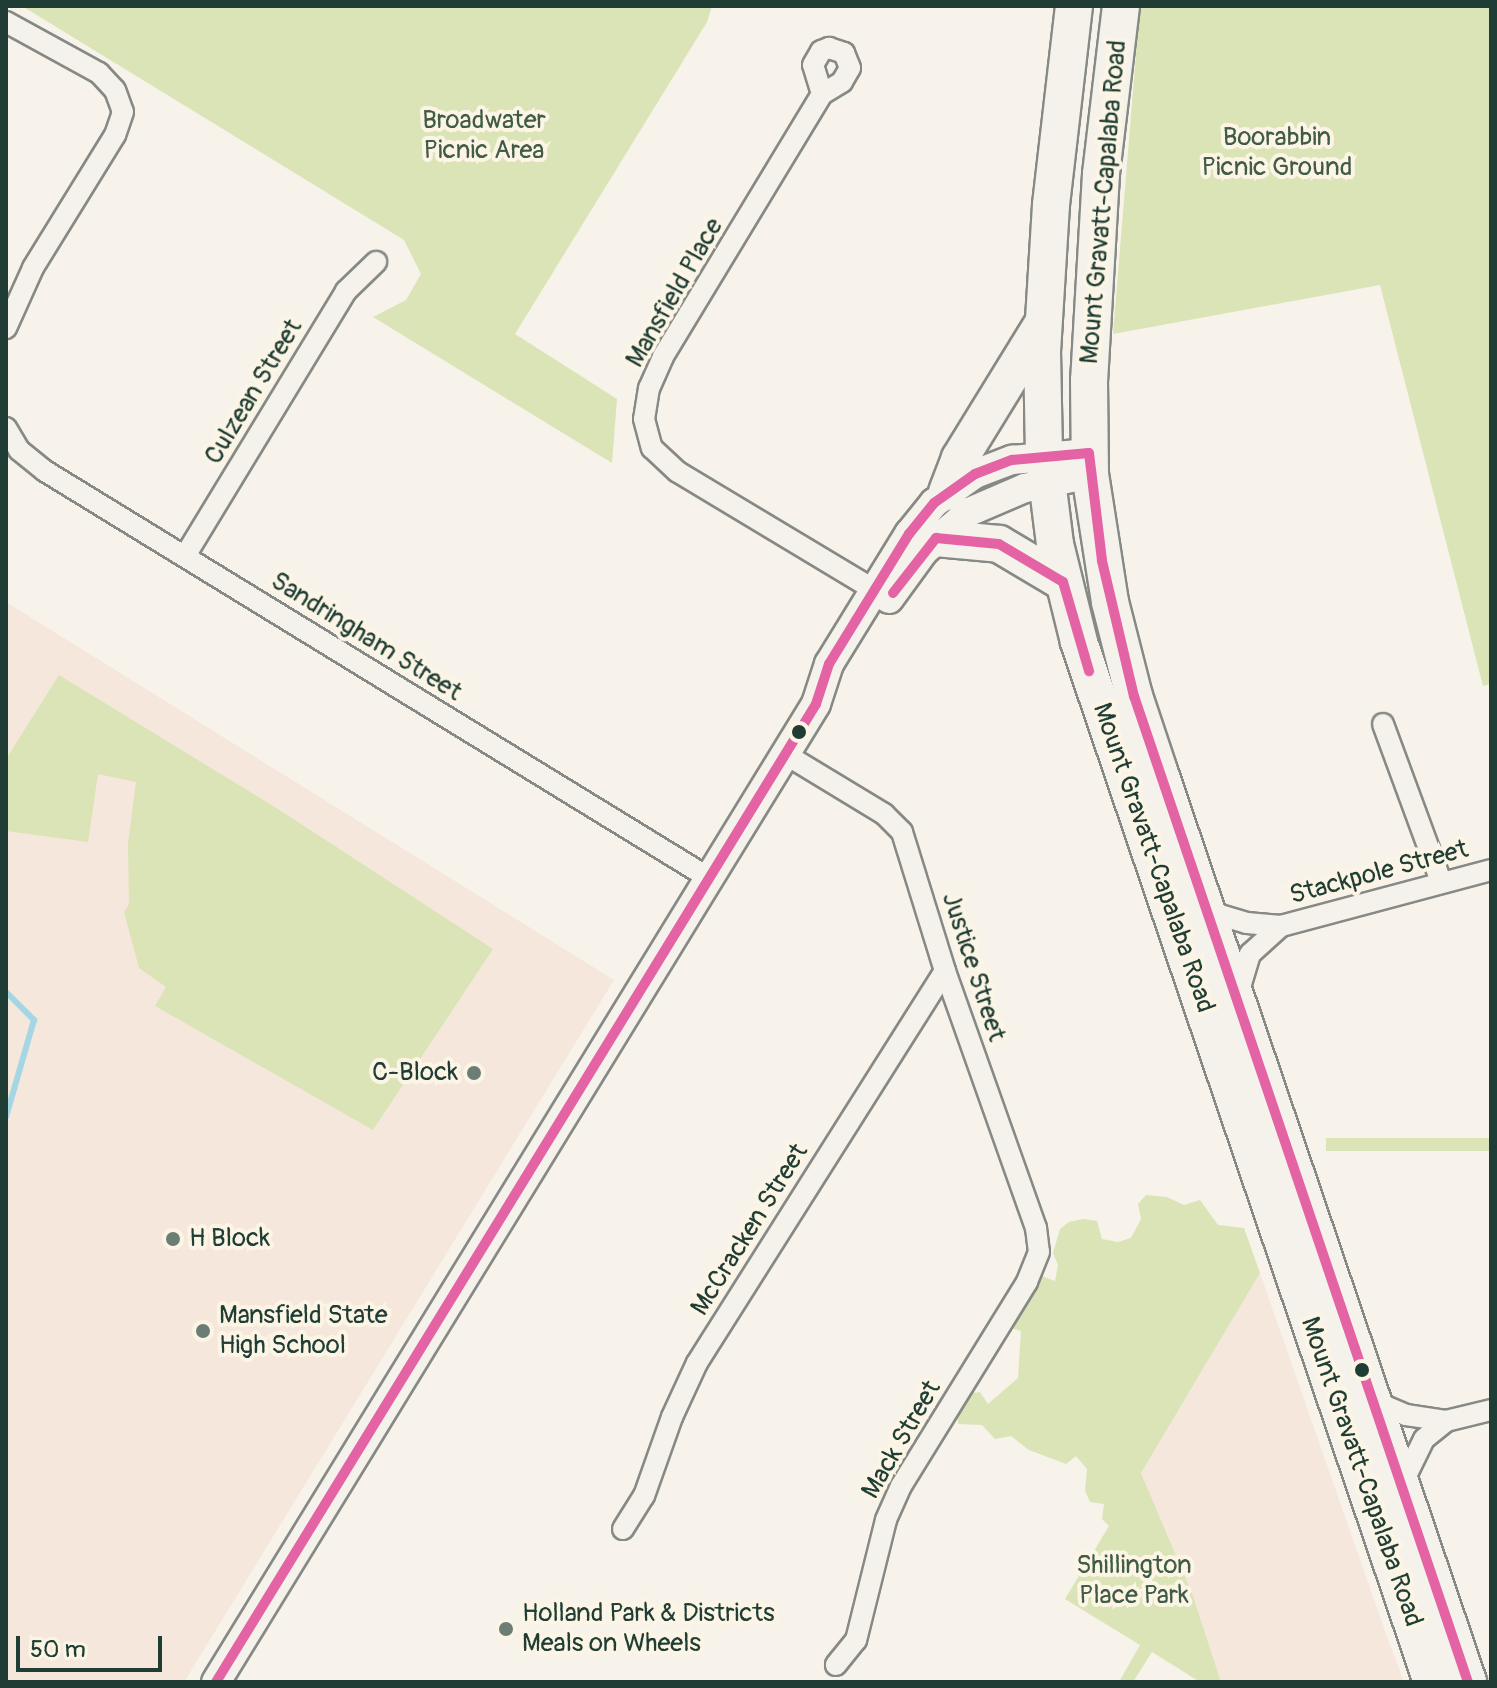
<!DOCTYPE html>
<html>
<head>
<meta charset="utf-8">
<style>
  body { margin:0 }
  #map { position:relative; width:1497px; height:1688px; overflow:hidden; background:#f7f3ea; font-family:Pangolin,sans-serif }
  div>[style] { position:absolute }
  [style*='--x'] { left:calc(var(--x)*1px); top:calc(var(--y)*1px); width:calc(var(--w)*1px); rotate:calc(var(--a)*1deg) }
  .built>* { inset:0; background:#f5e7db }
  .green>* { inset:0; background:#dae4b7; transform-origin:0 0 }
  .stream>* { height:6px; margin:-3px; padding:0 3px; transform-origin:3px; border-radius:3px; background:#a4d6e4 }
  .roads { filter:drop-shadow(2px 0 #868984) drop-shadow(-2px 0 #868984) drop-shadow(0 2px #868984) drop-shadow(0 -2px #868984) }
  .street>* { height:20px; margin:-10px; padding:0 10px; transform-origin:10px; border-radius:10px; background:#f5f2ec }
  .secondary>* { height:28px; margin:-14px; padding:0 14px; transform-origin:14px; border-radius:14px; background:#f5f2ec }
  .highway>* { height:36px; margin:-18px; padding:0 18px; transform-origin:18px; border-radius:18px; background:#f5f2ec }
  .bus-1>* { height:10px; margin:-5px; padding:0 5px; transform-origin:5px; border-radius:5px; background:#e463a4 }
  .dots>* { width:22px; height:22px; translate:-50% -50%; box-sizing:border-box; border:4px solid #fcf5e5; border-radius:50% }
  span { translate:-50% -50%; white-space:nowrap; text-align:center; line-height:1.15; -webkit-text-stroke:8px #fcf5e5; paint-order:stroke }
  .park-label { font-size:26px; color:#405c46 }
  .street-label { font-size:26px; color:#1f3d34 }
  .poi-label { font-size:26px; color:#1f3d34 }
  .right { translate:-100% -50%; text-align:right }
  .left { translate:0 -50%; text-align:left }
  .frame { position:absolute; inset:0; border:8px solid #1f3d34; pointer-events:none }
  .scale { position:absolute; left:16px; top:1636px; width:146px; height:36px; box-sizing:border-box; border:4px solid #1f3d34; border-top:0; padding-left:10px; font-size:24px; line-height:28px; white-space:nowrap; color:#1f3d34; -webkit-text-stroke:6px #fcf5e5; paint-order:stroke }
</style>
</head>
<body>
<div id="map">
  <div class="built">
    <i style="clip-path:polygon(6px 602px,614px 980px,184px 1682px,6px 1682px)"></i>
    <i style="clip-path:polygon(1260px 1273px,1386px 1634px,1404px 1682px,1221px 1682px,1192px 1593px,1141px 1473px)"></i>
  </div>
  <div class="green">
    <i style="clip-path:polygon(22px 6px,712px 6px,707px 22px,515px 334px,617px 399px,612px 463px,373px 317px,406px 300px,421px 274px,404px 240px)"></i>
    <i style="clip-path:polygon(1140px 6px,1491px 6px,1491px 684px,1483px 686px,1380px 285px,1113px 334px)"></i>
    <i style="clip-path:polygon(59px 675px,278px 809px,493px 949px,373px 1130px,155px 1006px,166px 987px,139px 968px,124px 912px,129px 904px,128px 843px,136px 782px,98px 774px,88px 842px,6px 831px,6px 759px)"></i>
    <i style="left:1491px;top:1138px;width:13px;height:165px;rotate:90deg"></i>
    <i style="clip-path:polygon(1146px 1195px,1167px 1197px,1184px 1205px,1200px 1200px,1218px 1225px,1244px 1228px,1260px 1273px,1141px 1473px,1192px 1593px,1221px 1682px,1200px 1682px,1152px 1652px,1133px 1682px,1119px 1682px,1140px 1645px,1065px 1599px,1109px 1526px,1102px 1519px,1104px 1504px,1090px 1502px,1085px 1491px,1087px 1469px,1076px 1456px,1066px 1464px,1029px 1450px,1011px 1436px,995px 1439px,982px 1425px,958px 1424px,957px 1410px,964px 1394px,980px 1392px,988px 1404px,1018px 1378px,1021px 1331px,1011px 1328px,1042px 1276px,1055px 1281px,1058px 1265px,1053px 1253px,1060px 1229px,1069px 1222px,1083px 1219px,1097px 1221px,1102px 1239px,1118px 1242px,1131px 1238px,1141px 1219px,1138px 1204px)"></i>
  </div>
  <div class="stream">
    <i style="--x:6;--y:992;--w:40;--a:45"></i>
    <i style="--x:34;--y:1020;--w:101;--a:106.1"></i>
  </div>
  <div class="roads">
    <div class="street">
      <i style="--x:6;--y:22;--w:106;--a:28.7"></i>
      <i style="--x:99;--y:73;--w:23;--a:47"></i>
      <i style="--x:115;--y:90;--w:23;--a:70"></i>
      <i style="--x:123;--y:112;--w:24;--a:109"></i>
      <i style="--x:115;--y:135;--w:156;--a:121.7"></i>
      <i style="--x:33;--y:268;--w:66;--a:114.2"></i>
      <i style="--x:829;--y:48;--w:16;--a:18"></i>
      <i style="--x:844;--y:53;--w:16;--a:68"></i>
      <i style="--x:850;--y:68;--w:16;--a:120"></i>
      <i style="--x:842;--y:82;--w:23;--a:149"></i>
      <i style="--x:822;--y:94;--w:30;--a:-107"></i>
      <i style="--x:813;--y:65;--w:16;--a:-60"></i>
      <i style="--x:821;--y:51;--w:9;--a:-21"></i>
      <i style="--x:822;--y:94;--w:307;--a:121.2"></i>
      <i style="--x:663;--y:357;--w:34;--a:114"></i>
      <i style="--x:649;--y:388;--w:31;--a:99"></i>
      <i style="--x:644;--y:419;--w:30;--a:75"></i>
      <i style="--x:652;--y:448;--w:35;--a:43"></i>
      <i style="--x:678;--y:472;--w:243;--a:31"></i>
      <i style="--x:6;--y:428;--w:26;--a:59"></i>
      <i style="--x:19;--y:450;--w:33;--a:39"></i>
      <i style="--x:45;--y:471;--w:779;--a:31.51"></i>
      <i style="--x:185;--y:556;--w:310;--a:-58.7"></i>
      <i style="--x:346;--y:291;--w:42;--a:-44"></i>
      <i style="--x:1383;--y:724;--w:168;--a:69.8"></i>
      <i style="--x:785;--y:754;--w:116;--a:31.2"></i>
      <i style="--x:884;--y:814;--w:25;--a:45"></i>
      <i style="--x:902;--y:832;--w:145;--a:72.8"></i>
      <i style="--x:945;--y:971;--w:273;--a:70.5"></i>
      <i style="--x:1036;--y:1228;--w:24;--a:83"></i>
      <i style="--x:1039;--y:1252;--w:32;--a:112"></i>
      <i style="--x:1027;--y:1282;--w:240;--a:121.7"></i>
      <i style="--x:901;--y:1486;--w:37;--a:114"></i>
      <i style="--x:886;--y:1520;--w:124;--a:104"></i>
      <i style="--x:856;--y:1640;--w:32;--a:129"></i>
      <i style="--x:1207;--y:911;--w:42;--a:16.7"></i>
      <i style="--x:1247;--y:923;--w:34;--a:5"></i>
      <i style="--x:1281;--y:926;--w:217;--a:-14.9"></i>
      <i style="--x:1238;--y:994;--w:42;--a:-73.3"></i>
      <i style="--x:1250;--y:954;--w:42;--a:-42.1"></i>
      <i style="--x:1373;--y:1401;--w:36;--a:23"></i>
      <i style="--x:1406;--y:1415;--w:40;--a:8.5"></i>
      <i style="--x:1446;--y:1421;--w:46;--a:-13.7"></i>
      <i style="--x:1402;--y:1484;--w:50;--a:-63.9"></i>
      <i style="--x:1424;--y:1439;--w:28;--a:-39"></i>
      <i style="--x:623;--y:1529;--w:39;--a:-58"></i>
      <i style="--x:644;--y:1496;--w:84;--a:-70.5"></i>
      <i style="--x:672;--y:1417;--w:60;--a:-65.2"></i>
      <i style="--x:697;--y:1363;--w:464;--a:-57.7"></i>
    </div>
    <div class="secondary">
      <i style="--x:889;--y:599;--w:59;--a:-53.9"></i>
      <i style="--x:924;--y:551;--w:60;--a:-40.9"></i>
      <i style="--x:969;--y:512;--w:61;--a:-23.2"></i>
      <i style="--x:1025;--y:488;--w:66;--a:-12.2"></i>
      <i style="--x:216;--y:1682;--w:1147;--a:-58.47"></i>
      <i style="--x:816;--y:704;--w:42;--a:-72"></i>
      <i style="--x:829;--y:664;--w:153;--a:-58.4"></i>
      <i style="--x:909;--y:534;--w:40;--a:-51"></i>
      <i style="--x:934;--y:503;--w:50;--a:-35.3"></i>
      <i style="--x:975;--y:474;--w:40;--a:-21"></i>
      <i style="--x:1012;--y:460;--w:77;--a:-5.2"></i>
    </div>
    <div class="highway">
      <i style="--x:1074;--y:6;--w:200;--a:96.6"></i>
      <i style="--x:1051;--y:205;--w:146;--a:93.5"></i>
      <i style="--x:1042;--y:351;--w:105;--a:88.9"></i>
      <i style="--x:1044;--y:456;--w:89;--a:82.9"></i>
      <i style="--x:1055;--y:544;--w:101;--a:76.2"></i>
      <i style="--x:1079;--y:642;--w:1098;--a:71.25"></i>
      <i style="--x:1121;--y:6;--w:169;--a:96.8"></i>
      <i style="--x:1101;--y:174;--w:206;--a:93.3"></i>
      <i style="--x:1089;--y:380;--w:94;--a:89.4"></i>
      <i style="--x:1090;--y:474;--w:130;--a:81.1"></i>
      <i style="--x:1110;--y:602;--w:97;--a:75.7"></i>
      <i style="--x:1134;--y:696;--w:79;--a:71.6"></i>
      <i style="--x:1159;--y:771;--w:962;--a:71.26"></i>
      <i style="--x:947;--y:492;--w:36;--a:-69"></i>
      <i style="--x:960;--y:458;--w:158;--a:-58.4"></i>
      <i style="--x:936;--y:538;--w:63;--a:5.4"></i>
      <i style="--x:999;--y:544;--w:74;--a:30.7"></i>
    </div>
  </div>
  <div class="bus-1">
    <i style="--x:893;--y:593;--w:70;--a:-52"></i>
    <i style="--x:936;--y:538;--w:63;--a:5.4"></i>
    <i style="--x:999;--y:544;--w:74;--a:30.7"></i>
    <i style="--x:1063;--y:582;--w:93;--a:73.7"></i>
    <i style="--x:216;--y:1682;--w:1147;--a:-58.47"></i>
    <i style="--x:816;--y:704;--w:42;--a:-72"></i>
    <i style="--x:829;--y:664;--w:153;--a:-58.4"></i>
    <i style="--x:909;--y:534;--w:40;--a:-51"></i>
    <i style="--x:934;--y:503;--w:50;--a:-35.3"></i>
    <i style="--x:975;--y:474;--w:40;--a:-21"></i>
    <i style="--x:1012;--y:460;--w:77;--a:-5.2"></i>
    <i style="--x:1089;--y:453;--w:109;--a:83.1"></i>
    <i style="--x:1102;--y:561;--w:139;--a:76.7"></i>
    <i style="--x:1134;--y:696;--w:1041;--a:71.29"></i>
  </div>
  <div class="dots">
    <i style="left:799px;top:732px;background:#1f3d34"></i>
    <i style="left:474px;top:1073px;background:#6b7d74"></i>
    <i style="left:173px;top:1239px;background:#6b7d74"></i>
    <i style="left:203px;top:1331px;background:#6b7d74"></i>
    <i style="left:1362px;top:1370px;background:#1f3d34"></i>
    <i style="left:506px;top:1629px;background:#6b7d74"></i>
  </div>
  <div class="park-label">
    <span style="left:484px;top:136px">Broadwater<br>Picnic Area</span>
    <span style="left:1277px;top:153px">Boorabbin<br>Picnic Ground</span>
    <span style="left:1134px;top:1581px">Shillington<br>Place Park</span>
  </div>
  <div class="street-label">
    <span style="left:1104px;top:202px;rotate:-85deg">Mount Gravatt-Capalaba Road</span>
    <span style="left:675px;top:293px;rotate:-60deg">Mansfield Place</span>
    <span style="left:254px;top:392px;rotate:-59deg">Culzean Street</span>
    <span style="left:366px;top:637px;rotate:32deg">Sandringham Street</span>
    <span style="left:1153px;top:858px;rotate:71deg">Mount Gravatt-Capalaba Road</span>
    <span style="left:1379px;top:873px;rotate:-15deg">Stackpole Street</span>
    <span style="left:973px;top:967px;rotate:72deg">Justice Street</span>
    <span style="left:750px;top:1230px;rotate:-58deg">McCracken Street</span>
    <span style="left:902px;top:1440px;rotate:-60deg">Mack Street</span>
    <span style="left:1361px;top:1472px;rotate:71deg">Mount Gravatt-Capalaba Road</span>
  </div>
  <div class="poi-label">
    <span class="right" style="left:458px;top:1073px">C-Block</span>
    <span class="left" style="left:189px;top:1239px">H Block</span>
    <span class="left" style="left:219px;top:1331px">Mansfield State<br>High School</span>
    <span class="left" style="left:522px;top:1629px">Holland Park &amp; Districts<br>Meals on Wheels</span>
  </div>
  <div class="frame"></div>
  <div class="scale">50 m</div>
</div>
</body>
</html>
